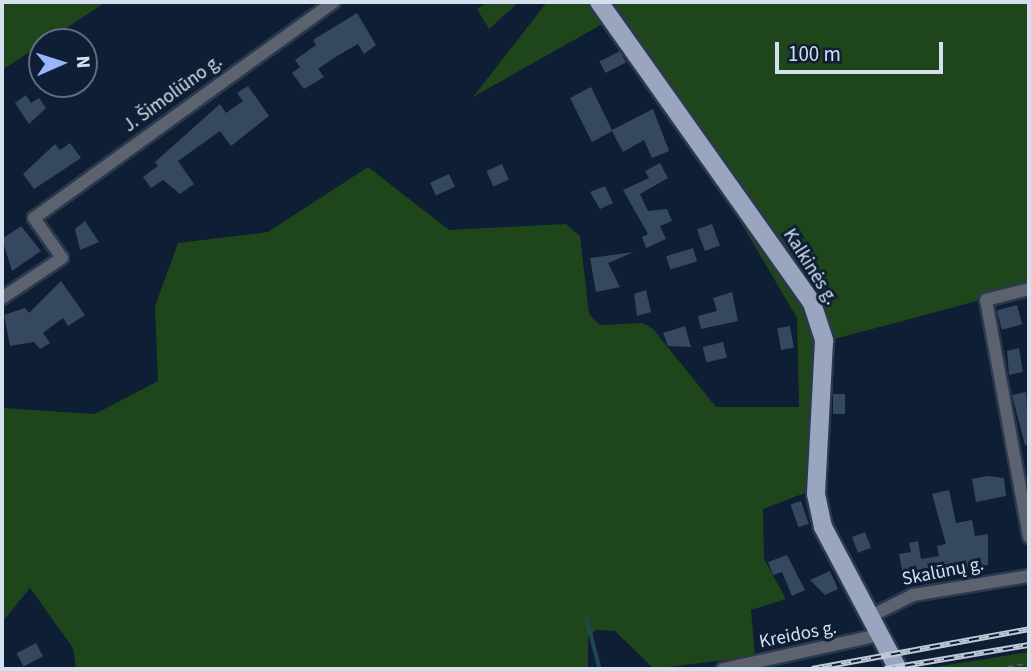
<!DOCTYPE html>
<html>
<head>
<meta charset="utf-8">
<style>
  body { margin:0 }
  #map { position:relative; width:1031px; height:671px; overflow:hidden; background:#0e1e34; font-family:"Source Sans 3",sans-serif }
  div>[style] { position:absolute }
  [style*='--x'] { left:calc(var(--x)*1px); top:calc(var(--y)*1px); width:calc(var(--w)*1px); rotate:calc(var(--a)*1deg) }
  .green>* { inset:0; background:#1f461b }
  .stream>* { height:3.5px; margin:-1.75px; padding:0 1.75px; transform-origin:1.75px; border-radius:1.75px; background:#1e4851 }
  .building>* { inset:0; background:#364860; transform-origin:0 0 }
  .path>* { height:2px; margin-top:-1px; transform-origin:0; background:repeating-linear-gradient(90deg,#4d5b6f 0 5px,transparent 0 10px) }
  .roads { filter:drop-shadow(2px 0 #2a394e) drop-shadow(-2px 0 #2a394e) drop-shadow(0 2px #2a394e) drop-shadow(0 -2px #2a394e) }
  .street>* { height:12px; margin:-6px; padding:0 6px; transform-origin:6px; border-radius:6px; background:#5c626e }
  .primary>* { height:18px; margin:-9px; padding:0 9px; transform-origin:9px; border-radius:9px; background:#9aa6c0 }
  .rail>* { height:6px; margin-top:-3px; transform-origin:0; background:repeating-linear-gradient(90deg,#0e1e34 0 10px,#c0cbda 0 20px); box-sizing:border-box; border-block:2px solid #c0cbda }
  span { translate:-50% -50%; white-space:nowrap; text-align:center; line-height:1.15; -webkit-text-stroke:6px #0e1e34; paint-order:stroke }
  .street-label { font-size:19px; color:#d5e0ee }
  .frame { position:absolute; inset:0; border:4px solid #d5e0ee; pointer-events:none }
  .north { position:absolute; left:28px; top:28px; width:70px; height:70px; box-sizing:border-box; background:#0e1e34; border:2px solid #5e6c7e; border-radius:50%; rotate:87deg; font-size:19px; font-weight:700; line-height:28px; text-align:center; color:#d5e0ee }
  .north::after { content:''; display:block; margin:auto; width:24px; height:32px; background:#99b5fd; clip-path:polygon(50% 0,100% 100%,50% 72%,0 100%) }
  .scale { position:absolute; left:775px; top:42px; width:168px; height:32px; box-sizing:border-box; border:4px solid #d5e0ee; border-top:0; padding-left:9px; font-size:21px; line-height:24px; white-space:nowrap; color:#d5e0ee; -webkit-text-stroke:5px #0e1e34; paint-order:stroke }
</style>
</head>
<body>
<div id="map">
  <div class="green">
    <i style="clip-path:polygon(2px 2px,106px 2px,2px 70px)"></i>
    <i style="clip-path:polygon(487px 2px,519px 2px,489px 29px,477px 9px)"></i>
    <i style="clip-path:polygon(547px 2px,591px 2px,606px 22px,473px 97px)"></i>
    <i style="clip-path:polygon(610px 2px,1029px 2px,1029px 287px,831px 340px,779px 244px)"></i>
    <i style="clip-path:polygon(368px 167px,449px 230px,566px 224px,580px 236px,589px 314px,600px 325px,642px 323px,653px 329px,716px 407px,799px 407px,797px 318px,729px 202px,739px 204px,811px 317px,818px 337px,810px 491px,763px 509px,764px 559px,786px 599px,751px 610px,755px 656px,654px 669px,615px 631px,596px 630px,588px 637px,588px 669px,76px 669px,73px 648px,30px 588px,2px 622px,2px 408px,95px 414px,158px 381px,155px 306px,178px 243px,268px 232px)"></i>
    <i style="clip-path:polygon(1029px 652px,1029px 669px,928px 669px,929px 668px)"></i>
  </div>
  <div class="stream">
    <i style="--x:587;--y:619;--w:52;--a:75.4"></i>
  </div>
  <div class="building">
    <i style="clip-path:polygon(357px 13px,376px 45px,364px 54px,358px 44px,337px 56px,318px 69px,324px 77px,304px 89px,292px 73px,300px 67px,295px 60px,316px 45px,313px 40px)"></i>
    <i style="left:620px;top:51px;width:13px;height:23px;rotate:63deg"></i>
    <i style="clip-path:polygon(248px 86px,269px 116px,231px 146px,220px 131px,178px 161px,194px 184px,180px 194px,163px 180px,151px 188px,143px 177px,158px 166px,155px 162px,220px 104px,226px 113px,243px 101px,237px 93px)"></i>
    <i style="clip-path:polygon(591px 87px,612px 130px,653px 109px,669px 151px,652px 158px,644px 140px,623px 152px,612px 131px,592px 142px,570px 98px)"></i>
    <i style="clip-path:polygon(26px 95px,31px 103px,39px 98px,46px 108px,29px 124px,15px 103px)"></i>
    <i style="clip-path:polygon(70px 143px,81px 158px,34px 189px,23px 174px,55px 144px,60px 150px)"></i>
    <i style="clip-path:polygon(660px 163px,668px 178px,640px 194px,648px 211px,667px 209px,672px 221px,660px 226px,666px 239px,646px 248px,642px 237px,648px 234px,623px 190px,649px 178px,645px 171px)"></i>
    <i style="left:502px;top:164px;width:17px;height:17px;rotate:66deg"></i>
    <i style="left:449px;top:174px;width:14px;height:21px;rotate:65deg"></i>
    <i style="clip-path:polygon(605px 186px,613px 203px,600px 209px,590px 192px)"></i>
    <i style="clip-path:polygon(85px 221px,99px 242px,80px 250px,75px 229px)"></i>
    <i style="left:712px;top:224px;width:23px;height:16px;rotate:70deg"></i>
    <i style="clip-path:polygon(21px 226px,41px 251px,12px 271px,2px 239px)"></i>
    <i style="left:693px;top:248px;width:14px;height:28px;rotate:73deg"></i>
    <i style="clip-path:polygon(634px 252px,608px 263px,620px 287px,596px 292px,590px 258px)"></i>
    <i style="clip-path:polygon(61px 281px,85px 315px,68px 326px,63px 318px,43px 333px,50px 343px,40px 349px,34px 342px,10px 346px,4px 315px,25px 308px,29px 313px)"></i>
    <i style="clip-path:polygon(646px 290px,651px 312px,637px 316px,634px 294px)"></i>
    <i style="clip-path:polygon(732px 292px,738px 321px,701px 329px,698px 316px,717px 311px,713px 298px)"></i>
    <i style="left:1017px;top:305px;width:20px;height:21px;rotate:75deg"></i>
    <i style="clip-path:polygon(685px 326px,691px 347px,668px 346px,663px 333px)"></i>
    <i style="left:790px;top:326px;width:22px;height:13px;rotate:80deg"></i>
    <i style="left:723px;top:342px;width:16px;height:21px;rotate:76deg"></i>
    <i style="clip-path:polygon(1019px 348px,1023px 372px,1009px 375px,1007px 351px)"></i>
    <i style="clip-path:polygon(1026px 392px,1029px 445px,1025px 445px,1012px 395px)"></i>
    <i style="left:833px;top:394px;width:12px;height:20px"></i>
    <i style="clip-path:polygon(987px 476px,1004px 478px,1006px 496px,976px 502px,972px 479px)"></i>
    <i style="clip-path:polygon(949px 490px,956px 523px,972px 520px,975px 536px,988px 534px,988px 565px,903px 575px,899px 554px,911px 552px,909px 543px,918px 541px,921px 559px,939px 556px,937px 546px,946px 544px,932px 494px)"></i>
    <i style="left:801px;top:501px;width:24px;height:11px;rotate:71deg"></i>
    <i style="left:865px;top:532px;width:17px;height:14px;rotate:69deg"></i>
    <i style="clip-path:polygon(787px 555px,805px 590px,792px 596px,782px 572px,773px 575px,768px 562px)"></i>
    <i style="clip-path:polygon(830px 571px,838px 589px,825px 595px,810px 580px)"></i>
    <i style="left:36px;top:643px;width:15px;height:22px;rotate:62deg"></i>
  </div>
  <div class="path">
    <i style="--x:34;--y:668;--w:1;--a:45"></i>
    <i style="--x:998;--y:669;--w:32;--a:-11"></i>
  </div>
  <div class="roads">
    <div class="street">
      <i style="--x:1029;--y:289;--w:44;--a:165.7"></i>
      <i style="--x:986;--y:300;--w:241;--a:79.7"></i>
      <i style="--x:2;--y:298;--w:72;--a:-33.7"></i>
      <i style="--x:62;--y:258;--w:49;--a:-125"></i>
      <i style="--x:34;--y:218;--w:370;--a:-35.8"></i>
      <i style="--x:869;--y:617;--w:49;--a:-26.6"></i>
      <i style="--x:913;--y:595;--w:118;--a:-9.3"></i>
      <i style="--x:723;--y:669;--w:160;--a:-12.3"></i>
    </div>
    <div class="primary">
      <i style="--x:599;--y:2;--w:369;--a:54.7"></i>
      <i style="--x:812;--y:303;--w:40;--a:72"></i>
      <i style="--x:824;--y:341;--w:153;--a:93"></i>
      <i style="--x:816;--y:494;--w:34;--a:78"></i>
      <i style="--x:823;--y:527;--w:161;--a:62.2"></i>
    </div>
  </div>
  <div class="rail">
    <i style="--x:812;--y:669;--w:221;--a:-10.4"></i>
    <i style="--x:885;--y:669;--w:146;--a:-9.5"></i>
  </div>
  <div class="street-label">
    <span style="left:173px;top:94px;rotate:-36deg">J. Šimoliūno g.</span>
    <span style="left:810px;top:267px;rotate:58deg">Kalkinės g.</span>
    <span style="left:943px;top:572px;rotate:-11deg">Skalūnų g.</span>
    <span style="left:798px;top:635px;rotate:-11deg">Kreidos g.</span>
  </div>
  <div class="frame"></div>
  <div class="north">N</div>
  <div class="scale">100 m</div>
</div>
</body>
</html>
